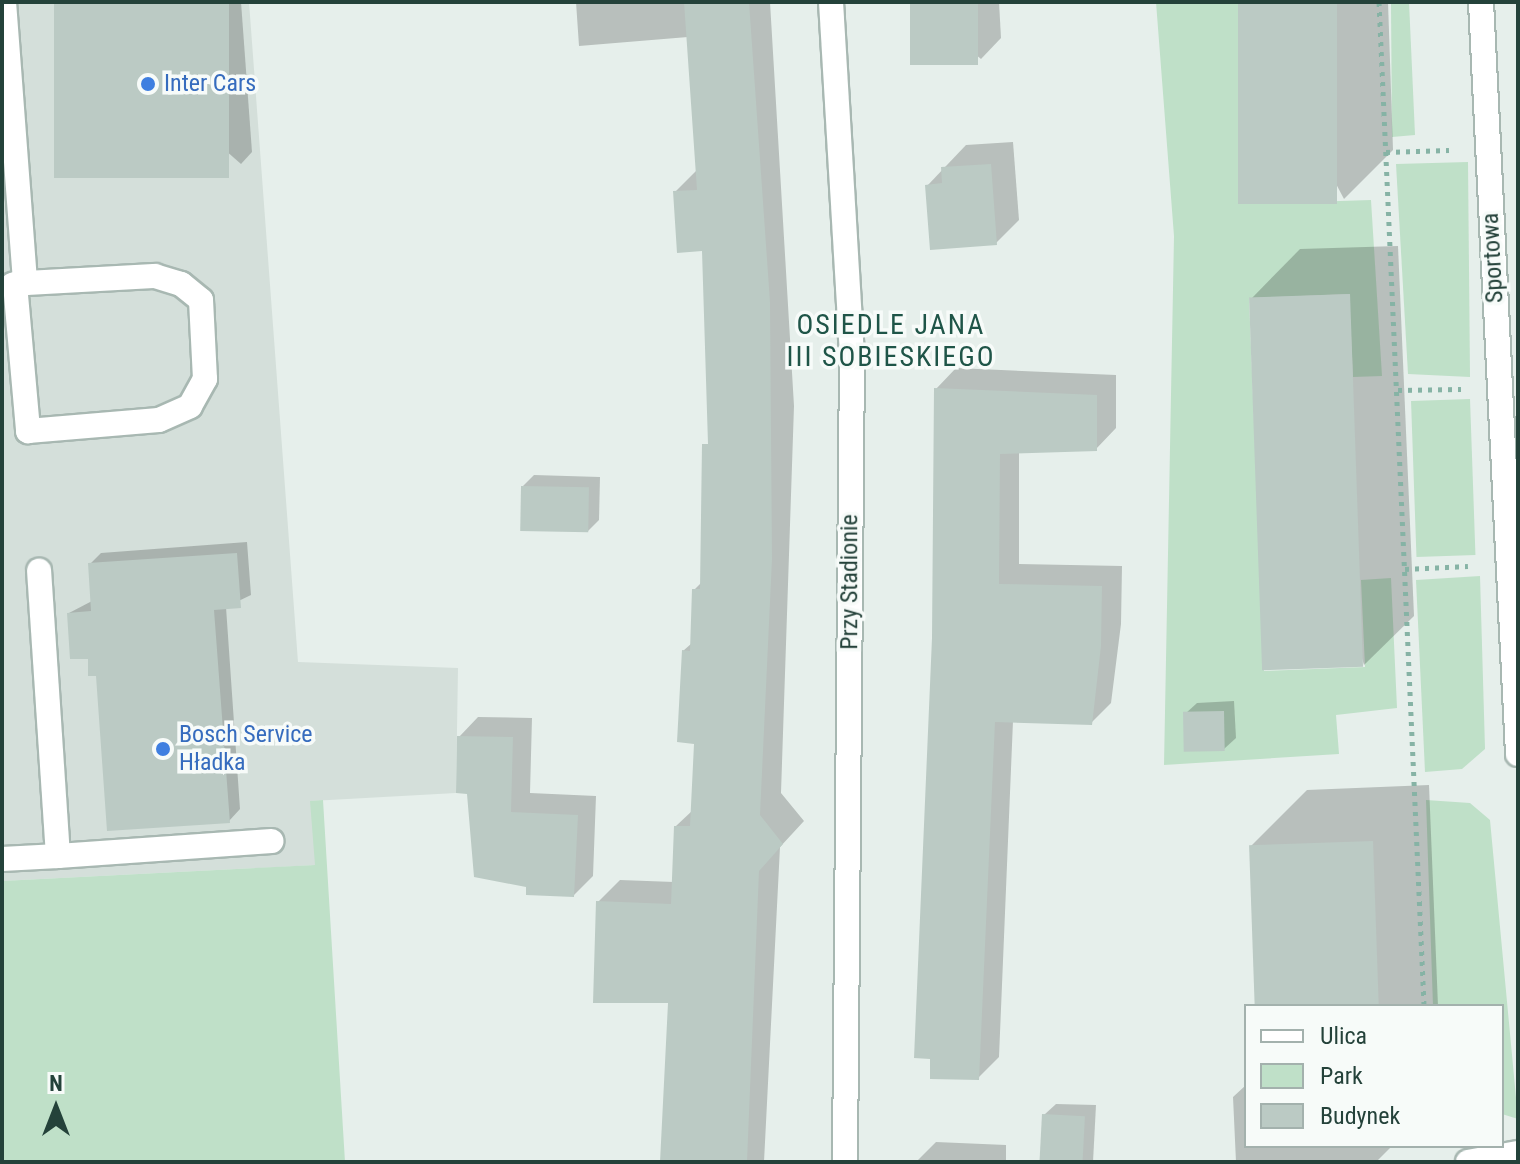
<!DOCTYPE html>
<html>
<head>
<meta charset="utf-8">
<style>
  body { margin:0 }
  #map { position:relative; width:1520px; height:1164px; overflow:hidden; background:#e6efeb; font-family:"Roboto Condensed",sans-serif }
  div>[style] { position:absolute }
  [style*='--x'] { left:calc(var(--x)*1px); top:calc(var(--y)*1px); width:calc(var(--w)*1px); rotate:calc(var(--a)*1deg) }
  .built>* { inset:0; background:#d4dfda }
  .green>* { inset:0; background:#bfe0c8; transform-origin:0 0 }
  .shadow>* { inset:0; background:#0003 }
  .building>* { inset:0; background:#bbcac4; transform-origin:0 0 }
  .path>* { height:5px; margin-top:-2.5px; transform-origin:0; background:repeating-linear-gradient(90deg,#86b3a5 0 4px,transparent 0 10px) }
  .roads { filter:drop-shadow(2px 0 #a8b8b2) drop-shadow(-2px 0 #a8b8b2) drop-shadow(0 2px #a8b8b2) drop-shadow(0 -2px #a8b8b2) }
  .minor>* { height:24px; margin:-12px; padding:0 12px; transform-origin:12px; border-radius:12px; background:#fff }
  .dots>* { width:22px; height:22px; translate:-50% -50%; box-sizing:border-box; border:4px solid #f7fbf9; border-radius:50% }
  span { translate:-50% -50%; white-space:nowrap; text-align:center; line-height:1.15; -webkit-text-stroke:7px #f7fbf9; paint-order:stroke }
  .shop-label { font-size:24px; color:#366cbe }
  .left { translate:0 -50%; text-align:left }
  .street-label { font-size:24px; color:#24423a }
  .quarter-label { font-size:28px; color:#1f5548; letter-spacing:2px }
  .frame { position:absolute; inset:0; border:4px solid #24423a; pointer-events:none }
  .legend { position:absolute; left:1244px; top:1004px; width:260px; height:144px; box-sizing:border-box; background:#f7fbf9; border:2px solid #a3b1ad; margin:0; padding:10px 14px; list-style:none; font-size:24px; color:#24423a }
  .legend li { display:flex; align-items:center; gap:16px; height:40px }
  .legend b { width:40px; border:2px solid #a3b1ad }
  .north { position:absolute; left:16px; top:1068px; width:80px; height:80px; -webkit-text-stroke:6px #f7fbf9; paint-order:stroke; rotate:0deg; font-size:22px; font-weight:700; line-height:32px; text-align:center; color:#24423a }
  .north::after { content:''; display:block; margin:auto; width:28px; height:36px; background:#24423a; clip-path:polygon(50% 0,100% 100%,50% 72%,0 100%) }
</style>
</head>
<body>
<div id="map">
  <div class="built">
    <i style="clip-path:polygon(2px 2px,249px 2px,298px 662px,458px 668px,456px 793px,311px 801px,316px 865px,2px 881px)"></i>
  </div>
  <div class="green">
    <i style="clip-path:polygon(1156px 2px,1238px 2px,1245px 204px,1371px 200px,1382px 376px,1353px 377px,1349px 294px,1249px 298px,1264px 671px,1365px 667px,1361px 580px,1391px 578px,1397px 708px,1336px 715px,1339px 754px,1164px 765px,1174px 236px)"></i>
    <i style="clip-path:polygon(1391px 2px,1409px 2px,1415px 135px,1392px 137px)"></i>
    <i style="clip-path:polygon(1468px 162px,1470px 377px,1408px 374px,1396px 164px)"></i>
    <i style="left:1470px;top:399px;width:156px;height:59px;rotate:88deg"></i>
    <i style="clip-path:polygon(1480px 576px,1485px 749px,1462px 769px,1425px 772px,1416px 580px)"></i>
    <i style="clip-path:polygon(323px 800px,345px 1162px,2px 1162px,2px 881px,315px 865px,310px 801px)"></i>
    <i style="clip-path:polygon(1426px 800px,1470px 803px,1490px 820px,1518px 1119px,1502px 1114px,1502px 1006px,1433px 1006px)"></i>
  </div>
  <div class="shadow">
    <i style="clip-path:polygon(56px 2px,241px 2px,252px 152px,241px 164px)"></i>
    <i style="clip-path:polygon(576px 2px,770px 2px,794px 406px,781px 793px,804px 821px,780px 847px,764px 1162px,662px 1162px,670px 1001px,598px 902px,620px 880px,674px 882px,676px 826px,693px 810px,696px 742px,683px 651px,692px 643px,694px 590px,702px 582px,710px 438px,704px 249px,675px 192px,697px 170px,688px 37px,579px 46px)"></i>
    <i style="clip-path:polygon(912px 2px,999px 2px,1001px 38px,981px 59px)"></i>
    <i style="clip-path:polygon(1240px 2px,1388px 2px,1393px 150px,1344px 199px)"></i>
    <i style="clip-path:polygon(1013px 142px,1019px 220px,996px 243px,927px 186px,966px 145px)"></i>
    <i style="clip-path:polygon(1398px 246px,1414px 616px,1364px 665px,1251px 299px,1300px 249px)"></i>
    <i style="clip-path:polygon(956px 368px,1116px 375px,1116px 428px,1096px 449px,1019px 451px,1019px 564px,1122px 566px,1121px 624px,1111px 703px,1091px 723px,1013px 721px,999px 1057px,978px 1078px,934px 638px,936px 389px)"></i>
    <i style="clip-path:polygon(534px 475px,600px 477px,599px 520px,588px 531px,523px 486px)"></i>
    <i style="clip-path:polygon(247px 542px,251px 595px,226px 607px,240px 809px,229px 821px,98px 674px,69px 613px,92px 601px,90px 564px,101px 553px)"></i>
    <i style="clip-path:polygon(1234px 701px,1236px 738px,1224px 749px,1185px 714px,1197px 703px)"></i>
    <i style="clip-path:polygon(478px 717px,532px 718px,530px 793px,596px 796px,593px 876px,574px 895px,528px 886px,459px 737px)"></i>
    <i style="clip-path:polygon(1429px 785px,1438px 1006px,1257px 1006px,1251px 846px,1307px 790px)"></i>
    <i style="clip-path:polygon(1246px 1085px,1246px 1146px,1392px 1146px,1376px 1162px,1236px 1162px,1233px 1097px)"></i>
    <i style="clip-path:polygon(1056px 1104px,1096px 1105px,1093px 1162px,1043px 1162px,1044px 1115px)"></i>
    <i style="clip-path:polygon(936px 1142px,1006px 1145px,1006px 1162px,916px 1162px)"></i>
  </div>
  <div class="building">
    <i style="left:54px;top:2px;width:175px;height:176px"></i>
    <i style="clip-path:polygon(684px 2px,749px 2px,770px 302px,772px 559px,760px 815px,783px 844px,759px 871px,747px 1162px,660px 1162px,668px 1003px,593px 1003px,596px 901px,671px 904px,674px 826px,690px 826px,694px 744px,677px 742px,682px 650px,690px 651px,692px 589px,700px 589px,702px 444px,708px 444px,702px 251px,677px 253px,673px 191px,697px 190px)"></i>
    <i style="left:910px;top:2px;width:68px;height:63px"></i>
    <i style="left:1238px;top:2px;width:99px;height:202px"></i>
    <i style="clip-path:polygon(991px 164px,997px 245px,930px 250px,925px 185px,942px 183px,941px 167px)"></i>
    <i style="left:1350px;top:294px;width:373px;height:101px;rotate:88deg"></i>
    <i style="clip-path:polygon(934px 388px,1097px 395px,1097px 451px,1000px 454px,999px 584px,1102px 586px,1101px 646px,1092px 725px,995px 722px,979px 1080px,930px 1079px,930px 1059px,914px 1058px,932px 638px)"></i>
    <i style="left:521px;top:486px;width:68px;height:45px;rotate:1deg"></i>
    <i style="clip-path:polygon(237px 553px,241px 608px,214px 610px,230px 823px,107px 831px,96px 676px,88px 676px,88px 659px,70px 659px,67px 613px,91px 611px,88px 563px)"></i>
    <i style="left:1224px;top:711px;width:40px;height:41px;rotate:89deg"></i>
    <i style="clip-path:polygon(457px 736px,513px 737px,511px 812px,578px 815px,574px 897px,526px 895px,526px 887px,474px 877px,467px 794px,456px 793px)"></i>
    <i style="left:1373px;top:841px;width:165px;height:124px;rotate:88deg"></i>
    <i style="left:1042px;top:1114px;width:43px;height:48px;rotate:3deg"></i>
  </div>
  <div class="path">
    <i style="--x:1379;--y:2;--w:1005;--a:87.43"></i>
    <i style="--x:1386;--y:152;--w:63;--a:-1.8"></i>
    <i style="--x:1398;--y:390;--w:63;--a:-0.9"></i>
    <i style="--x:1405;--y:569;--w:63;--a:-2.7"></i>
  </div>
  <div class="roads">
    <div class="minor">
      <i style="--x:4;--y:2;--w:282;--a:85.7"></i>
      <i style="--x:25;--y:283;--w:13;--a:171"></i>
      <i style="--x:831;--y:2;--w:355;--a:86.6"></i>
      <i style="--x:852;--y:356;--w:806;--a:90.5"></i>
      <i style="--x:1481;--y:2;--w:753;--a:87.18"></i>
      <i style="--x:15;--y:284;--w:148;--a:84.9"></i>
      <i style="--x:28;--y:431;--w:131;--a:-4.8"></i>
      <i style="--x:159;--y:420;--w:34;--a:-24"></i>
      <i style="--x:190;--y:406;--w:31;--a:-61"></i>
      <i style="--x:205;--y:379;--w:79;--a:-92.9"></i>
      <i style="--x:201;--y:300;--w:26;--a:-141"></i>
      <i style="--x:181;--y:284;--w:27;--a:-163"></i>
      <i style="--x:155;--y:276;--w:130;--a:176.9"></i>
      <i style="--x:58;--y:856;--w:214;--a:-4"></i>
      <i style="--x:2;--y:859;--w:56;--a:-3.1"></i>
      <i style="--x:58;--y:856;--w:286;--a:-93.8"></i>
      <i style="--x:1468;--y:1162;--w:51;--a:-10.2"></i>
    </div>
  </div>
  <div class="dots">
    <i style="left:148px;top:84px;background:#3f7fe0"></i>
    <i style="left:163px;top:749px;background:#3f7fe0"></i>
  </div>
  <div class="shop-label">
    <span class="left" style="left:164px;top:84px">Inter Cars</span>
    <span class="left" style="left:179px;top:749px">Bosch Service<br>Hładka</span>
  </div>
  <div class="street-label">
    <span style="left:1493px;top:258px;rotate:-93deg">Sportowa</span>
    <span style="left:850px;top:582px;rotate:-90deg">Przy Stadionie</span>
  </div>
  <div class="quarter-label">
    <span style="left:891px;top:341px">OSIEDLE JANA<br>III SOBIESKIEGO</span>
  </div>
  <div class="frame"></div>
  <ul class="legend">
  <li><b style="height:10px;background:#fff"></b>Ulica</li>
  <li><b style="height:22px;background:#bfe0c8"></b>Park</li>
  <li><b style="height:22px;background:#bbcac4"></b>Budynek</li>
  </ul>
  <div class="north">N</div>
</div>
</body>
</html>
